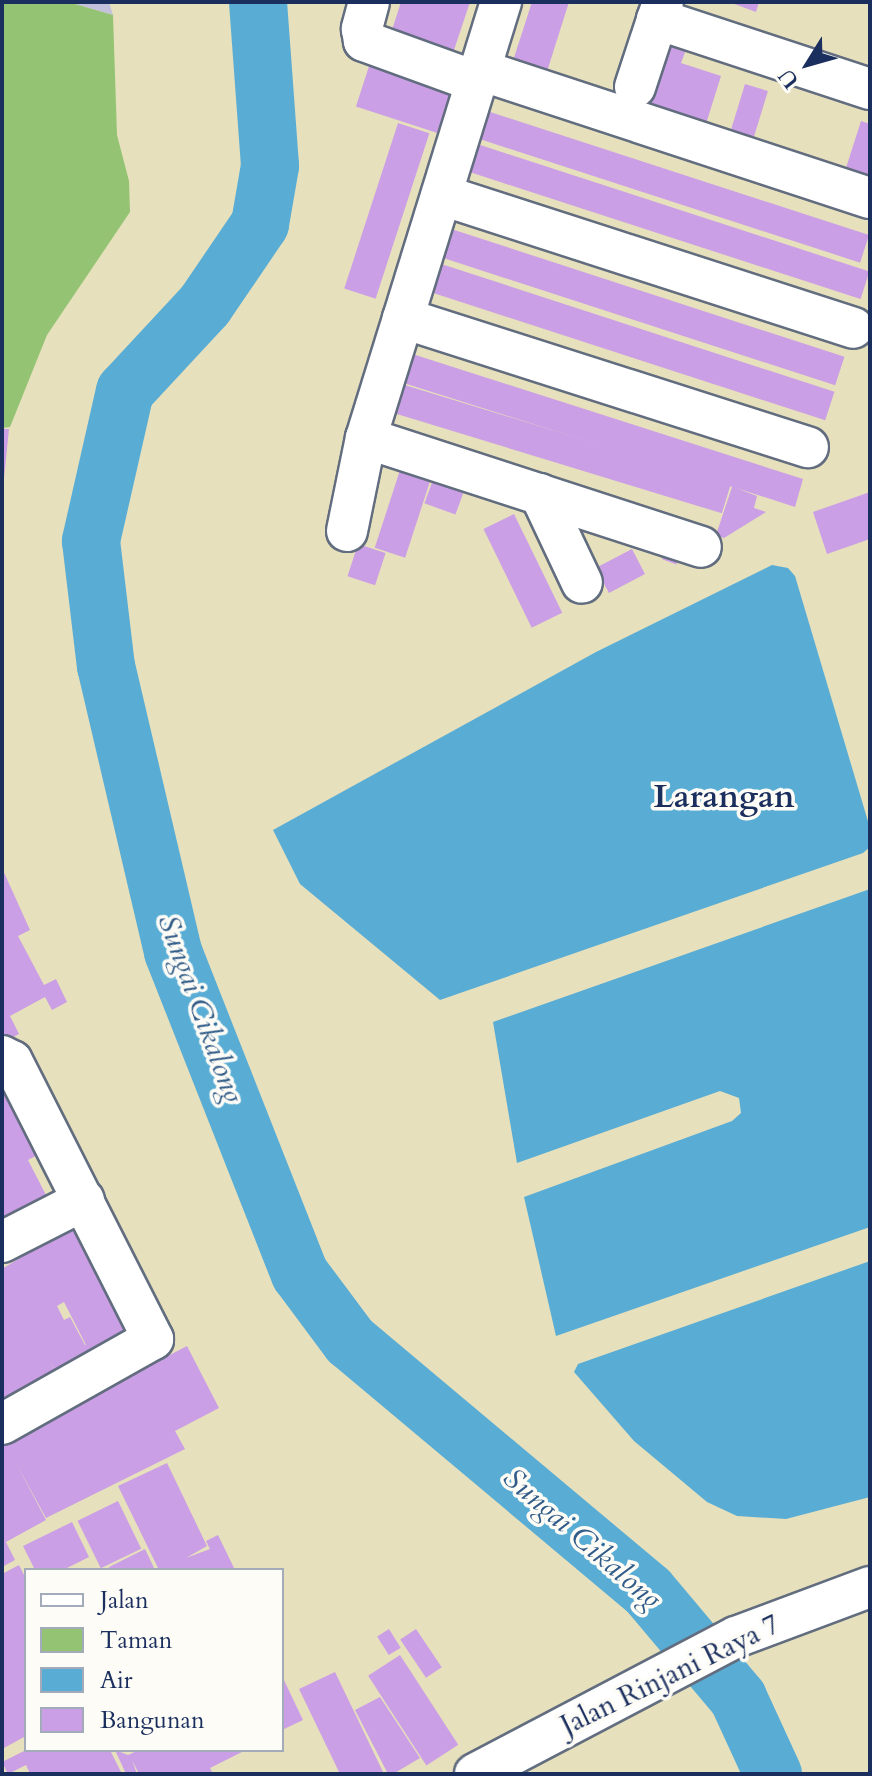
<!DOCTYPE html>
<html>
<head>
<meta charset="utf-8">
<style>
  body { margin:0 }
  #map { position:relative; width:872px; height:1776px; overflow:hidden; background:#e7e0bc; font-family:Cardo,serif }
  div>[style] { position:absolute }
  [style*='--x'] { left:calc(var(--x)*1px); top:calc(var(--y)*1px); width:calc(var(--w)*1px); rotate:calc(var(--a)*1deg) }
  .industrial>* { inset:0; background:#c3c1db }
  .green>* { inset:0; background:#94c473 }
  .water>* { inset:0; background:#59add5 }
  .river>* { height:58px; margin:-29px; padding:0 29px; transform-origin:29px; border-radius:29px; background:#59add5 }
  .building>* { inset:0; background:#cb9fe5; transform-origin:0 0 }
  .roads { filter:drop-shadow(2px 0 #626d7f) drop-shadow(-2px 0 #626d7f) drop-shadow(0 2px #626d7f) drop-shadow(0 -2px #626d7f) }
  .street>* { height:40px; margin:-20px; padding:0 20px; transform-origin:20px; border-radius:20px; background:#fff }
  span { translate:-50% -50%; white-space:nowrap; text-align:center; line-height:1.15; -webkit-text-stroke:7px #fdfcf7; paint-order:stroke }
  .street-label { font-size:28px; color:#1b2f5e }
  .water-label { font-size:30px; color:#315b88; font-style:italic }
  .quarter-label { font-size:32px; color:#1b2f5e; font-weight:700 }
  .frame { position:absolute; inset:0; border:4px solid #1b2f5e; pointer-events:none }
  .legend { position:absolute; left:24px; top:1568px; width:260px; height:184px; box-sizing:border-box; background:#fdfcf7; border:2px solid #a3aaba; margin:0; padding:10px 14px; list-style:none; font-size:24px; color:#1b2f5e }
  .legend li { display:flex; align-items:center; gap:16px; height:40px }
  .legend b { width:40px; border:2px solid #a3aaba }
  .north { position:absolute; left:768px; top:24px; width:80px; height:80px; -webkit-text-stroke:6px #fdfcf7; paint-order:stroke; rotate:233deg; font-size:22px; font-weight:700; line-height:32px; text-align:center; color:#1b2f5e }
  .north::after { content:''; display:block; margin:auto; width:28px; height:36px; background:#1b2f5e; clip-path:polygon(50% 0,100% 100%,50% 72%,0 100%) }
</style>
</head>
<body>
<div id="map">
  <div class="industrial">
    <i style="clip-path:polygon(68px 2px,109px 2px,113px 15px)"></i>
  </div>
  <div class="green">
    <i style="clip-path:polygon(2px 2px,68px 2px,113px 15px,117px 135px,129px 181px,130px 212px,47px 335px,10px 427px,2px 428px)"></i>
  </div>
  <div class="water">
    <i style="clip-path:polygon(772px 565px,788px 568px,795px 576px,870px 828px,870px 847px,863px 853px,440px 1000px,300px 884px,273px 830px,596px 652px)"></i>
    <i style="clip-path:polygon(870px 889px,870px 1227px,556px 1336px,524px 1197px,732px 1121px,741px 1113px,739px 1098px,720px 1091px,517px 1163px,493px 1022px)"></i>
    <i style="clip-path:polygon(870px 1261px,870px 1497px,786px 1519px,737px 1516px,707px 1502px,634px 1441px,574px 1372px,578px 1364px)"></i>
  </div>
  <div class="river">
    <i style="--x:258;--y:2;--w:164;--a:85.8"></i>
    <i style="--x:270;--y:166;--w:59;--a:99.8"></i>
    <i style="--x:260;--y:224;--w:98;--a:124.2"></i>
    <i style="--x:205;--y:305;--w:117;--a:132.9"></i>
    <i style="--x:125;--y:391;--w:154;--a:102.8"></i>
    <i style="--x:91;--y:541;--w:126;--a:83.2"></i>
    <i style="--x:106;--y:666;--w:294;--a:76.8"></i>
    <i style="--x:173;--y:952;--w:346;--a:68.5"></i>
    <i style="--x:300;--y:1274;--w:84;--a:53.3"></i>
    <i style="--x:350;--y:1341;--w:389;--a:40"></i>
    <i style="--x:648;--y:1591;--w:140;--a:49.9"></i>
    <i style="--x:738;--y:1698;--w:84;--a:65.3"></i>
  </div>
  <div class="building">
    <i style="clip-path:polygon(401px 2px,470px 2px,453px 53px,391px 33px)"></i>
    <i style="clip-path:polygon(532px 2px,569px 2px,544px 81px,510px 70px)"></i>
    <i style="clip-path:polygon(729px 2px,759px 2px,756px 12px)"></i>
    <i style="clip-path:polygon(667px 40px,687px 47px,681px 63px,721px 76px,705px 127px,645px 108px)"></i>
    <i style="left:372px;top:57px;width:88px;height:52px;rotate:18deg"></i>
    <i style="left:745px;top:84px;width:24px;height:52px;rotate:17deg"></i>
    <i style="left:481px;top:109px;width:408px;height:29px;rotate:18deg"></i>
    <i style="clip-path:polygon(861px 121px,870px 124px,870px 180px,845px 171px)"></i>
    <i style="left:398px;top:123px;width:33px;height:174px;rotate:18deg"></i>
    <i style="left:471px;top:142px;width:419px;height:29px;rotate:18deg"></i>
    <i style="left:445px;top:227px;width:420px;height:30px;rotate:18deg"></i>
    <i style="left:435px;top:262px;width:420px;height:30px;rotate:18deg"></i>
    <i style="clip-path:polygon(403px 351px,803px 479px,795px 507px,736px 488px,757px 496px,754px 508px,766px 512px,724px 538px,716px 535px,732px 487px,394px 380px)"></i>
    <i style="left:395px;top:382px;width:351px;height:30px;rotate:17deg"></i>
    <i style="clip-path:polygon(2px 429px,9px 429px,4px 479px,2px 479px)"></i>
    <i style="left:401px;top:467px;width:32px;height:85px;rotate:18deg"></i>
    <i style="left:434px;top:477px;width:33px;height:28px;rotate:20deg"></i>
    <i style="clip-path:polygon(870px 492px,870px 539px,827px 554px,813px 512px)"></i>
    <i style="left:514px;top:514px;width:110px;height:34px;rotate:64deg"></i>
    <i style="left:358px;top:544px;width:29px;height:34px;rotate:18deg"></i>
    <i style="clip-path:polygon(632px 549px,645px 574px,609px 593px,603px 582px,593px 587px,586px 573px)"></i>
    <i style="left:666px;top:549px;width:15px;height:11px;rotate:20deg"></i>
    <i style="clip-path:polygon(2px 868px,30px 930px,18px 936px,44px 985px,56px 979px,67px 1002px,52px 1010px,45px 997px,10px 1016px,19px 1034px,2px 1043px)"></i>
    <i style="clip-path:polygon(2px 1071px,43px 1152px,28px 1160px,46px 1195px,16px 1210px,18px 1216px,2px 1224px)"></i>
    <i style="clip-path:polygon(evenodd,79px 1217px,135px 1325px,62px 1382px,51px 1363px,60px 1381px,2px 1407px,2px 1269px,36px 1248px,33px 1241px,79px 1217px,64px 1302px,86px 1345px,85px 1345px,70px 1317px,64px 1320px,57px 1306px,64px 1302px)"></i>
    <i style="clip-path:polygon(187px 1346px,219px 1408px,175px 1431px,185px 1449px,46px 1518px,16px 1463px,46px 1520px,6px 1542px,15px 1560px,2px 1567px,2px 1443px)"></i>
    <i style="clip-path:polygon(167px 1463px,207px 1546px,186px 1558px,210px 1549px,206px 1541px,218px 1535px,235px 1570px,159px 1570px,118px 1486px)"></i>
    <i style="left:118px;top:1501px;width:53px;height:45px;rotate:64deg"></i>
    <i style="clip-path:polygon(72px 1522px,89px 1557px,63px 1570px,35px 1570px,23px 1546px)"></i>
    <i style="clip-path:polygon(145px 1549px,155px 1570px,110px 1570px,109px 1567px)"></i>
    <i style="clip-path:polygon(19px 1565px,26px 1579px,26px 1736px,2px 1749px,2px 1574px)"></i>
    <i style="left:389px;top:1629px;width:22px;height:14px;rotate:58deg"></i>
    <i style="left:416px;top:1629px;width:46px;height:19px;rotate:56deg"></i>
    <i style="left:400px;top:1655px;width:107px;height:38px;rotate:57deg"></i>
    <i style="clip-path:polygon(335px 1672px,384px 1774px,340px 1774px,299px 1689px)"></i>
    <i style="clip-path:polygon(282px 1676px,303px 1720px,282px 1730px)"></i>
    <i style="clip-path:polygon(380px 1697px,420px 1758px,393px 1774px,388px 1774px,355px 1710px)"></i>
    <i style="clip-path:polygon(26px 1750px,110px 1750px,122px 1774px,30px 1774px,26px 1765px,8px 1774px,2px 1762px)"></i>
    <i style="clip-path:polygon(115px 1750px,128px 1755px,139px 1750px,246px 1750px,210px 1768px,213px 1774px,139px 1774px,132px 1760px,137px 1774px,126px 1774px)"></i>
  </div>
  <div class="roads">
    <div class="street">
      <i style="--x:369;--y:2;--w:28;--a:105"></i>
      <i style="--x:362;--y:29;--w:12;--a:81"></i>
      <i style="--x:364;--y:41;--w:120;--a:19.9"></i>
      <i style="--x:657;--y:19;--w:224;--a:18.2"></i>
      <i style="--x:480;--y:70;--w:410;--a:18.2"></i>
      <i style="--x:635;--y:87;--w:89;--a:-71.8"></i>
      <i style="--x:442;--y:195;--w:432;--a:17.9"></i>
      <i style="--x:403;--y:318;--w:425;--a:17.7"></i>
      <i style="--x:366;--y:438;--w:352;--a:18"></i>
      <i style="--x:540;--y:494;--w:98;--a:64.7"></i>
      <i style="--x:347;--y:531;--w:95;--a:-78.5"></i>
      <i style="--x:366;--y:438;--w:456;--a:-72.8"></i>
      <i style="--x:2;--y:1056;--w:11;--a:27"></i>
      <i style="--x:12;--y:1061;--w:312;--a:63.1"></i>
      <i style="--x:153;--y:1339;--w:173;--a:150.6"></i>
      <i style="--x:2;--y:1242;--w:92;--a:-27.1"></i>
      <i style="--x:475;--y:1774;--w:295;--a:-27.7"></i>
      <i style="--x:736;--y:1637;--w:143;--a:-20.5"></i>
    </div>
  </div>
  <div class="street-label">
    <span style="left:670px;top:1675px;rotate:-26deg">Jalan Rinjani Raya 7</span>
  </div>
  <div class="water-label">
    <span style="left:200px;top:1009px;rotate:70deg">Sungai Cikalong</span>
    <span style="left:582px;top:1539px;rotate:41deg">Sungai Cikalong</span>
  </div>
  <div class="quarter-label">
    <span style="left:724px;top:797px">Larangan</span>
  </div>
  <div class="frame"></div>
  <ul class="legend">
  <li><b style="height:10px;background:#fff"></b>Jalan</li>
  <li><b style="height:22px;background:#94c473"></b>Taman</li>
  <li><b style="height:22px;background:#59add5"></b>Air</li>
  <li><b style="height:22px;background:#cb9fe5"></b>Bangunan</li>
  </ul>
  <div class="north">U</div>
</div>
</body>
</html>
